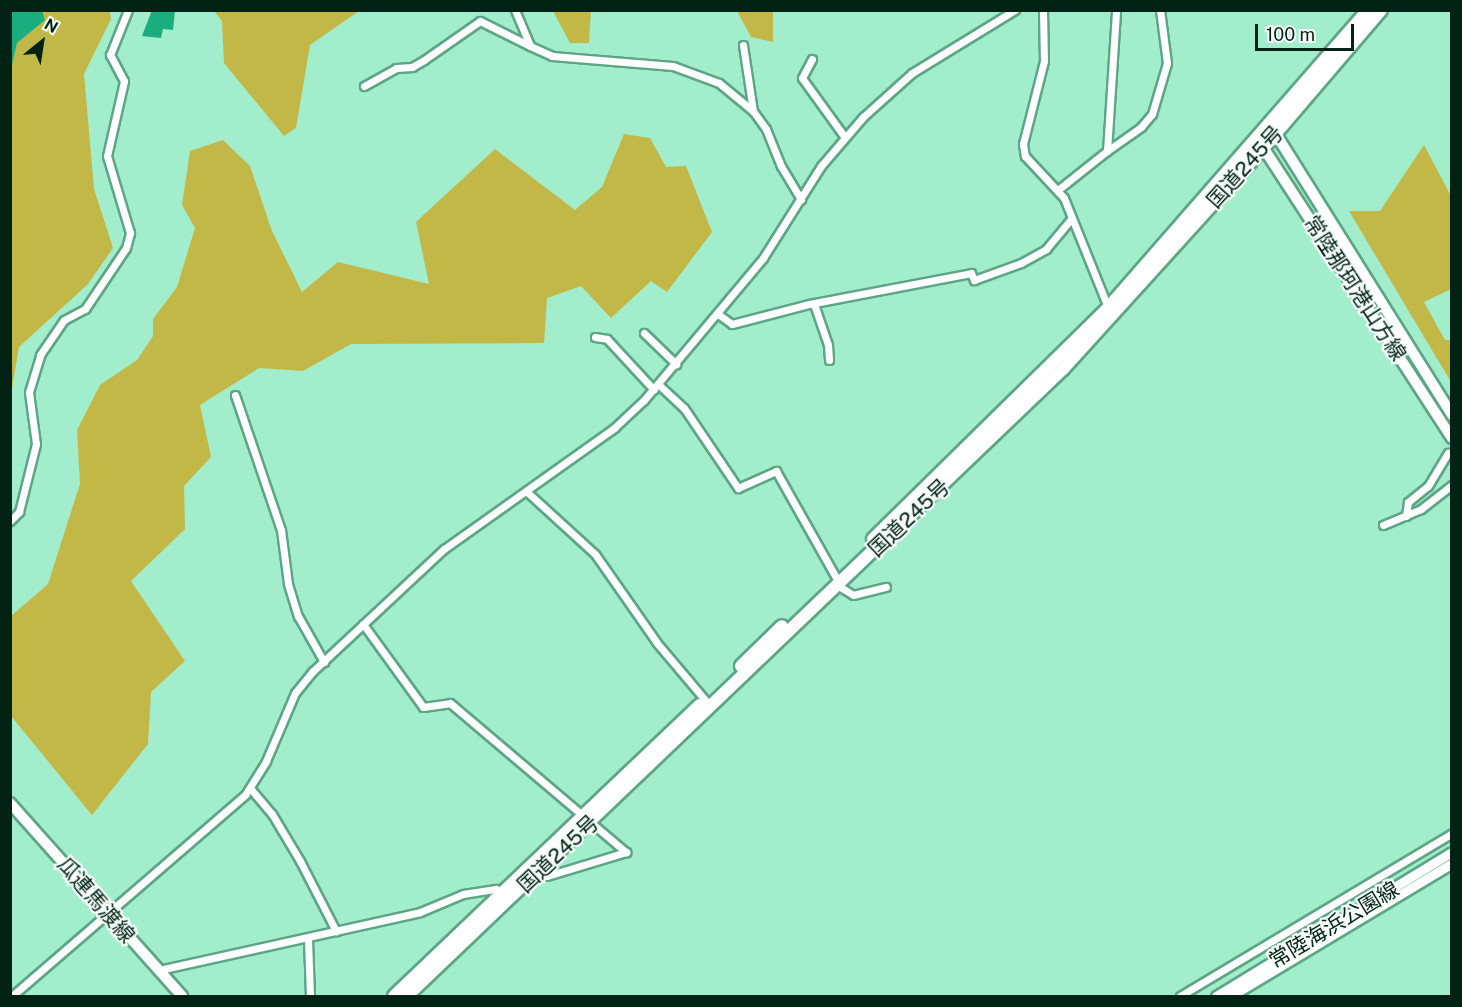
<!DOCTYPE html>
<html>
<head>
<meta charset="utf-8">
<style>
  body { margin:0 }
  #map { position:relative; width:1462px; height:1007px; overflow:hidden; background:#a2edcb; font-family:"Public Sans","Noto Sans JP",sans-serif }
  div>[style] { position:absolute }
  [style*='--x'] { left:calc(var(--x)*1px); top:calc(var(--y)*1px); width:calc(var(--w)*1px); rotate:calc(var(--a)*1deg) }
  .green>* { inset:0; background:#c2b848 }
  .water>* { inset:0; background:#1aae7e }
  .roads { filter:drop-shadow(2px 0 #5ca686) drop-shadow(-2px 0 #5ca686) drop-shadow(0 2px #5ca686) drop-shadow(0 -2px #5ca686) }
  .minor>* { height:7px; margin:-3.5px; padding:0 3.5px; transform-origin:3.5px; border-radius:3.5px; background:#fff }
  .secondary>* { height:9px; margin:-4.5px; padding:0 4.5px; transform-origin:4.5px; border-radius:4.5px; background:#fff }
  .primary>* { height:10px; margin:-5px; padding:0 5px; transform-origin:5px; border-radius:5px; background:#fff }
  .trunk>* { height:12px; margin:-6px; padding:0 6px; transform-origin:6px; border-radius:6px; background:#fff }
  span { translate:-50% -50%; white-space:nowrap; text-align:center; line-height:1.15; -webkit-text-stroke:4.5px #f6fdf9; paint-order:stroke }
  .street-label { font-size:21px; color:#022216 }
  .frame { position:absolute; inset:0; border:12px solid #022216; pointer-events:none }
  .north { position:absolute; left:12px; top:12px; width:60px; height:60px; -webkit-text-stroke:4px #f6fdf9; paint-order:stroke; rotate:30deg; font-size:16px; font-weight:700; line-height:24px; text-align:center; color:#022216 }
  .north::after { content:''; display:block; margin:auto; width:21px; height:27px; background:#022216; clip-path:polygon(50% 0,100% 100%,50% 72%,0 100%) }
  .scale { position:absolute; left:1255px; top:24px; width:99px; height:27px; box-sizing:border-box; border:3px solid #022216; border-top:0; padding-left:8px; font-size:18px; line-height:21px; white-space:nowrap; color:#022216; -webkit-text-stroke:4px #f6fdf9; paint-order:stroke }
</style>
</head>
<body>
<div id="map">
  <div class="green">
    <i style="clip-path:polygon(11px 11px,110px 11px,111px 19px,84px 74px,94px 189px,113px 248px,88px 284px,19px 347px,11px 394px)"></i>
    <i style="clip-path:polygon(214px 11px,359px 11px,310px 45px,296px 128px,284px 136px,224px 63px,222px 21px)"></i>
    <i style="clip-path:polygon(553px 11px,591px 11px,589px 43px,570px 43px)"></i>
    <i style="clip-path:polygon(737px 11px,773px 11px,773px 42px,751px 37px)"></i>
    <i style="clip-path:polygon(624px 134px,650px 138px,666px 167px,686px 166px,712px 232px,667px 292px,651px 281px,611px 318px,581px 286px,547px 298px,544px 343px,351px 344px,303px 371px,259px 368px,200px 405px,211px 457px,184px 486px,185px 529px,131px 581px,185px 661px,151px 692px,148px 744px,92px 815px,11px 716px,11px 616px,48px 584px,80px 484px,77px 430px,100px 385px,137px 360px,153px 336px,153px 319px,177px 287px,195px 228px,182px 205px,190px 151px,223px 140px,250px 166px,272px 231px,302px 292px,338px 262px,429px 284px,416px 222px,495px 149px,575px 210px,602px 187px)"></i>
    <i style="clip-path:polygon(1424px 145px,1451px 196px,1451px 289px,1424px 302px,1445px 340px,1451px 340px,1451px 382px,1349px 211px,1380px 211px)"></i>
  </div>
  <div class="water">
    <i style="clip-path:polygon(11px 10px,42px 11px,45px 20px,17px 43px,11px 69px)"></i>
    <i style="clip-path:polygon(152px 10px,175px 11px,173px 30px,163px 29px,161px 38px,142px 36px)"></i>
  </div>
  <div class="roads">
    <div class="minor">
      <i style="--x:515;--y:10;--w:39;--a:67"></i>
      <i style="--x:530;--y:46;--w:24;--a:24"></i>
      <i style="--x:552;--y:56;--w:121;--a:4.7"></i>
      <i style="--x:673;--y:66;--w:49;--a:20.3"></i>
      <i style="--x:719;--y:83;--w:44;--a:39.5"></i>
      <i style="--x:753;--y:111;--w:22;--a:54"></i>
      <i style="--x:766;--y:129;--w:40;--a:68"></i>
      <i style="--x:781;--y:166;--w:39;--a:59"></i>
      <i style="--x:1043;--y:10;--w:51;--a:88.9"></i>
      <i style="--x:1044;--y:61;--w:86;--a:104.2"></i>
      <i style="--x:1023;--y:144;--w:12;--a:81"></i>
      <i style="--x:1025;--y:156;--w:57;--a:47.1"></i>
      <i style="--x:1064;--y:198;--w:121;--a:68.1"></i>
      <i style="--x:743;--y:45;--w:67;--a:81.4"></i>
      <i style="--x:812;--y:59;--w:21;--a:118"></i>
      <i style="--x:802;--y:78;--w:72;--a:54.1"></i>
      <i style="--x:364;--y:86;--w:37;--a:-29"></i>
      <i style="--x:396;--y:68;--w:16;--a:-4"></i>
      <i style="--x:412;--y:67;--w:14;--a:-30"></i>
      <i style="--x:424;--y:60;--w:68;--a:-34.9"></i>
      <i style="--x:480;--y:21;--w:54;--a:26.6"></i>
      <i style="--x:1107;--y:151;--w:42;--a:-35.2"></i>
      <i style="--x:1141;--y:127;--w:17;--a:-50"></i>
      <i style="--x:1152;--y:114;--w:53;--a:-73.6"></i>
      <i style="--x:1167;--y:63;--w:53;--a:-97.5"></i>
      <i style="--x:1059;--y:189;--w:61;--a:-38.4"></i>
      <i style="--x:1107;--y:151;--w:141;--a:-86.3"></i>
      <i style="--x:814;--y:304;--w:43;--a:71.1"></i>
      <i style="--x:828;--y:345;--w:15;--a:86"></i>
      <i style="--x:718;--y:314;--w:17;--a:36"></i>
      <i style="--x:732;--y:324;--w:80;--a:-14.6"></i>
      <i style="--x:809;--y:304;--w:165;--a:-10.8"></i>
      <i style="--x:971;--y:273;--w:8;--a:67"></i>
      <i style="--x:974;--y:280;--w:50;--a:-19.9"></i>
      <i style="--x:1021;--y:263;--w:29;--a:-29"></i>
      <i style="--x:1046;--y:249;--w:40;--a:-50"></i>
      <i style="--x:644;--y:333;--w:45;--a:44.1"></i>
      <i style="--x:595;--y:337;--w:12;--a:9"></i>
      <i style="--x:607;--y:339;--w:69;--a:47.3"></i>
      <i style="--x:658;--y:384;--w:35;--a:43"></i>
      <i style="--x:684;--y:408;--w:97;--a:56"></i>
      <i style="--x:738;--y:488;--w:42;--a:-24.1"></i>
      <i style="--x:776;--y:471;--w:134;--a:60.6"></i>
      <i style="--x:842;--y:588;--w:13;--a:32"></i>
      <i style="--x:853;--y:595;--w:34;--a:-14"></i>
      <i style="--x:235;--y:395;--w:143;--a:71.2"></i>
      <i style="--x:281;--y:530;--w:54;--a:82.6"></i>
      <i style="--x:288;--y:584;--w:34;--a:73"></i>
      <i style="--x:298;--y:616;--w:53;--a:60.5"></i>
      <i style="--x:526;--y:491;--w:93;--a:42.4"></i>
      <i style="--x:595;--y:554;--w:108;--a:55.1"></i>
      <i style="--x:657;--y:643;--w:75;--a:49.9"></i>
      <i style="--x:1406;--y:516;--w:14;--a:-82"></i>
      <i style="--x:1408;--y:502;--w:26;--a:-39"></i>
      <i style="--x:1428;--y:486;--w:39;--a:-59"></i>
      <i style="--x:10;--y:521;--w:13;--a:-45"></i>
      <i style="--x:19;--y:512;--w:70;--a:-76"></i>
      <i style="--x:36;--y:444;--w:52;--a:-97.7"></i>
      <i style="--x:29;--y:392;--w:39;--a:-73"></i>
      <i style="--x:40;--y:355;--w:42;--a:-55.6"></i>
      <i style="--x:64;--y:320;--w:24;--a:-28"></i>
      <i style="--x:85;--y:309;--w:73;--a:-56.1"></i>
      <i style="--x:126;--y:248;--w:16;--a:-75"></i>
      <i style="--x:130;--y:233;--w:80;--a:-106.6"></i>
      <i style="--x:107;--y:156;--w:77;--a:-77.2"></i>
      <i style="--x:124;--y:81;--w:30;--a:-118"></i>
      <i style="--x:110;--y:55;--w:48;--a:-68.2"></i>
      <i style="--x:1383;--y:525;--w:41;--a:-22.8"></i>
      <i style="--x:1421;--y:509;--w:39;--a:-38"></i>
      <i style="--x:363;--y:624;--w:102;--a:54.1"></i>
      <i style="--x:423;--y:707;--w:27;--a:-8"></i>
      <i style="--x:450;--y:703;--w:231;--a:40.3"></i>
      <i style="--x:250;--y:788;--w:34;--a:50"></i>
      <i style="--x:272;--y:814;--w:55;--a:59.2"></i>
      <i style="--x:300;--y:861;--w:79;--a:62.8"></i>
      <i style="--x:538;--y:873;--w:9;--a:18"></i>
      <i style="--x:547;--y:876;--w:83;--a:-16.9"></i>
      <i style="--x:308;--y:939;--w:57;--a:88"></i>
      <i style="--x:159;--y:970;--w:267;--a:-12.5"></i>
      <i style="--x:420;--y:912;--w:47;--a:-22.7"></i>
      <i style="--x:463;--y:894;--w:33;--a:-9"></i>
      <i style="--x:496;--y:889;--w:6;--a:39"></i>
      <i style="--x:12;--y:996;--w:308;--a:-40.8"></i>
      <i style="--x:245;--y:795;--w:40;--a:-58"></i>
      <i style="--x:266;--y:761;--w:74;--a:-66.9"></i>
      <i style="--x:295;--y:693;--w:28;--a:-51"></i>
      <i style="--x:313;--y:671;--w:179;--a:-43"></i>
      <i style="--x:444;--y:549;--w:209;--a:-35.4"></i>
      <i style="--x:614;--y:428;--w:41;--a:-43"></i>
      <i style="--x:644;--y:400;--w:185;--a:-50"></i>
      <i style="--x:763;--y:258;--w:109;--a:-57.8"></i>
      <i style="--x:821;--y:166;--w:65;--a:-49.4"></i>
      <i style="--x:863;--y:117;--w:66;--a:-41.9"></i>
      <i style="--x:912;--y:73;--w:121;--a:-31.5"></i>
      <i style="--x:1180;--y:996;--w:317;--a:-30.9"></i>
    </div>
    <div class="secondary">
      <i style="--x:1216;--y:996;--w:276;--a:-31.4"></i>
      <i style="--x:1231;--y:996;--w:258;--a:-31"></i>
    </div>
    <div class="primary">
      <i style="--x:1272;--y:128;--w:339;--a:57.9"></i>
      <i style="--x:1259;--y:141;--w:354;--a:57"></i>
      <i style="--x:10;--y:803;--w:259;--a:48.3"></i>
    </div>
    <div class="trunk">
      <i style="--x:873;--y:539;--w:330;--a:-44.5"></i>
      <i style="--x:1108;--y:308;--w:395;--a:-48.9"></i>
      <i style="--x:741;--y:666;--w:57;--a:-44.3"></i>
      <i style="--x:394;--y:996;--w:422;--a:-43.6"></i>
      <i style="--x:407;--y:996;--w:907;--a:-43.71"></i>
      <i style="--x:1063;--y:369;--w:299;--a:-47.8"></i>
      <i style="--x:1264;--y:147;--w:180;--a:-49.5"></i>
    </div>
  </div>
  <div class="street-label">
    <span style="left:1245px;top:167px;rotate:-48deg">国道245号</span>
    <span style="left:1355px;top:288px;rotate:57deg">常陸那珂港山方線</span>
    <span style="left:909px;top:518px;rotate:-43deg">国道245号</span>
    <span style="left:558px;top:854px;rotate:-43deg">国道245号</span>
    <span style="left:96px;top:900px;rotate:49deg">瓜連馬渡線</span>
    <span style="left:1334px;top:925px;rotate:-31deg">常陸海浜公園線</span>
  </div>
  <div class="frame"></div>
  <div class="north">N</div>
  <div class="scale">100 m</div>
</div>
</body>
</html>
